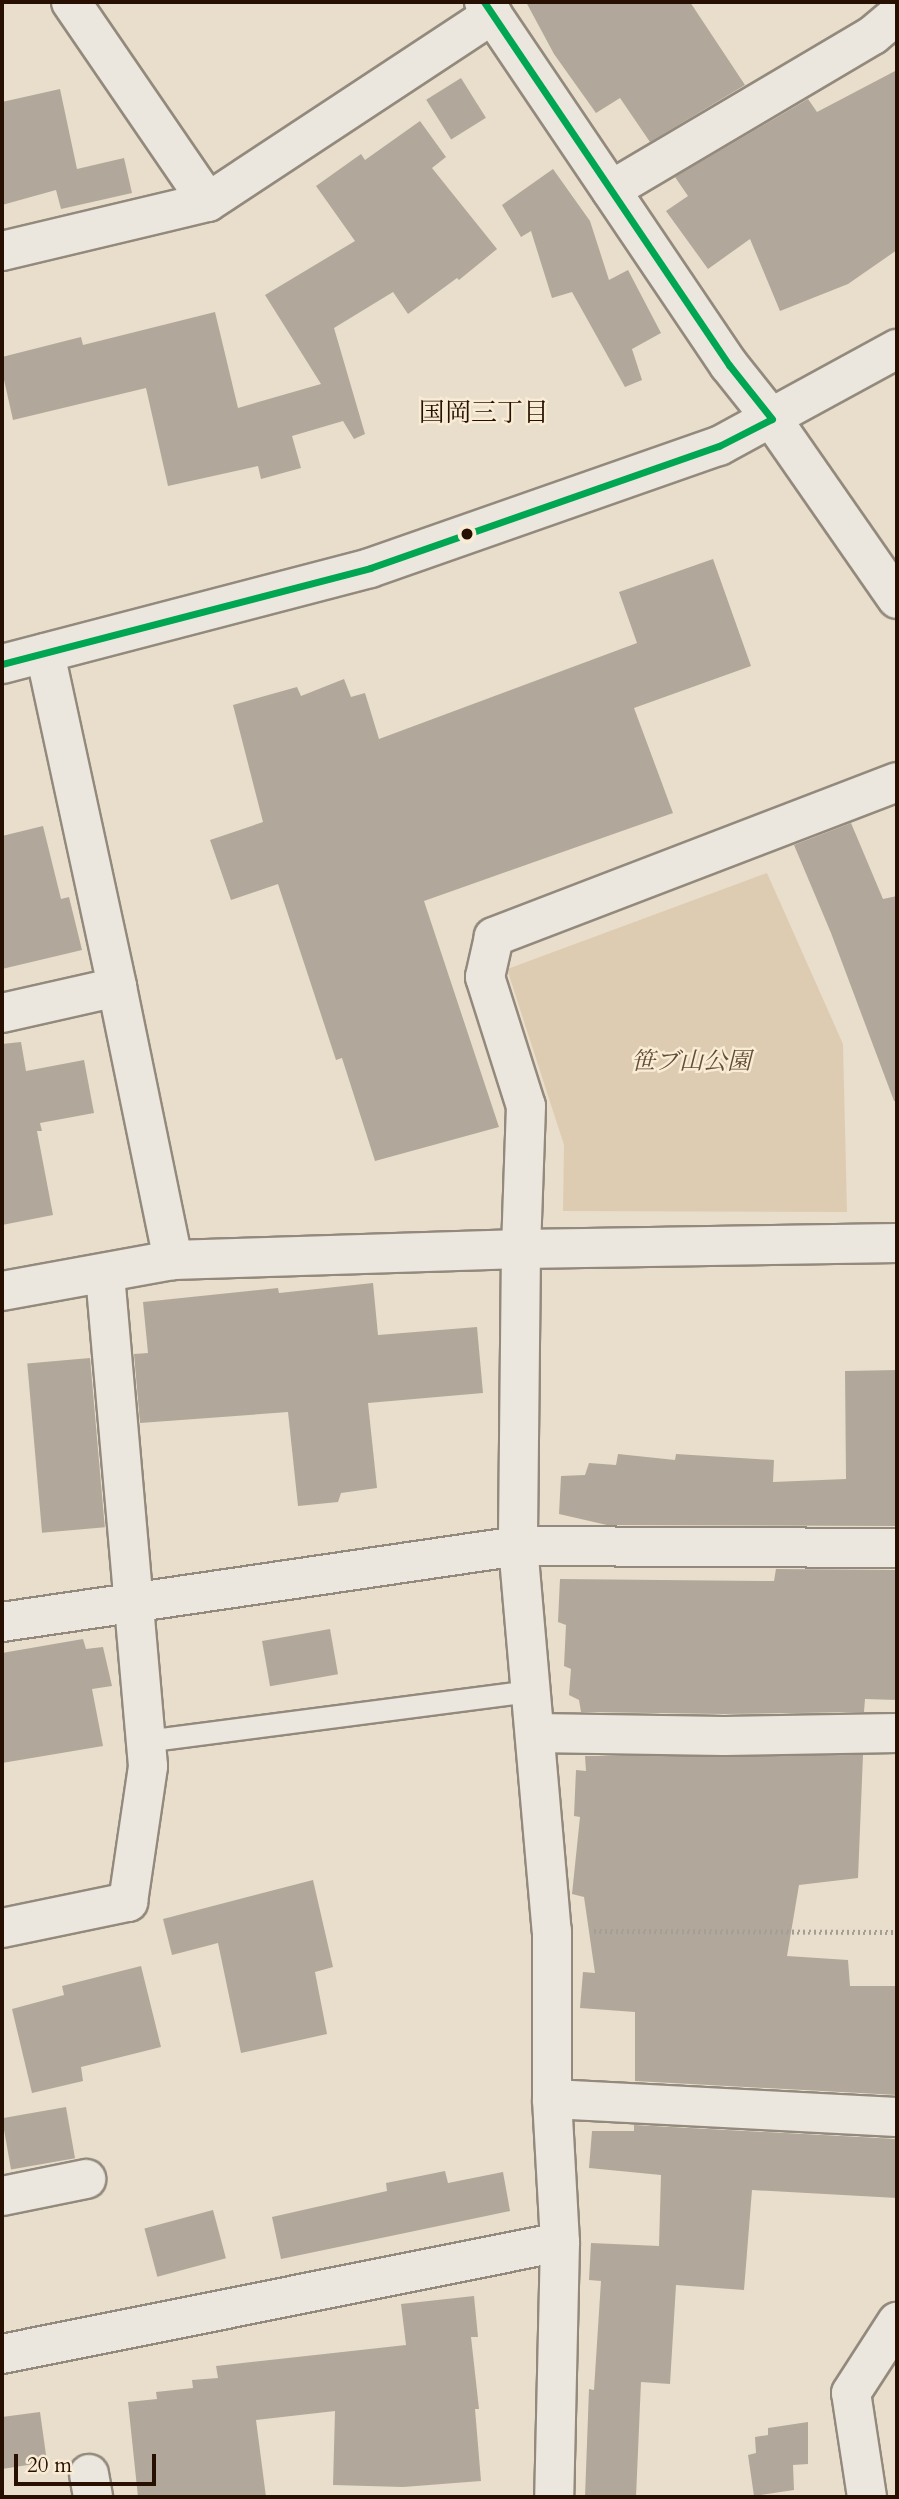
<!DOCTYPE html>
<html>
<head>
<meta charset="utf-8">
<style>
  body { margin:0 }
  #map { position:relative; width:899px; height:2499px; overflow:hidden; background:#e9decb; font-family:Cardo,"Noto Serif JP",serif }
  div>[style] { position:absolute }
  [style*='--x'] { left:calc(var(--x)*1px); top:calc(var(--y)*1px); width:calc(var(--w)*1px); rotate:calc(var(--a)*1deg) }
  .green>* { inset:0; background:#ddccb2 }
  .building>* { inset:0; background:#b1a89b; transform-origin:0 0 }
  .path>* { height:4.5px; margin-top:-2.25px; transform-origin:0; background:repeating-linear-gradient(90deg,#a59e95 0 2px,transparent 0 5.5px) }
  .roads { filter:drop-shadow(2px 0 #938a7d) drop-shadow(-2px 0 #938a7d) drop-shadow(0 2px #938a7d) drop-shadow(0 -2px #938a7d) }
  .service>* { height:21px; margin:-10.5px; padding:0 10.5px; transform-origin:10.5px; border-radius:10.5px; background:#ece7de }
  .minor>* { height:38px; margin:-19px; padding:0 19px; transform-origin:19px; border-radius:19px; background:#ece7de }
  .tertiary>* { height:38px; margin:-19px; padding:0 19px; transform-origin:19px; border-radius:19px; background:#ece7de }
  .secondary>* { height:38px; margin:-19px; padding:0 19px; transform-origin:19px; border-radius:19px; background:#ece7de }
  .bus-1>* { height:7px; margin:-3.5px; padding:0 3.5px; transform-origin:3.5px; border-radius:3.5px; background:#00a651 }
  .dots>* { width:19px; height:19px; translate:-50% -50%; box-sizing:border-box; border:4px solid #f9ecd5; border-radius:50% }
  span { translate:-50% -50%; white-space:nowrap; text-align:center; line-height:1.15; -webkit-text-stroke:5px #f9ecd5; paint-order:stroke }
  .park-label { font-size:24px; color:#634c38; font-style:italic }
  .neighbourhood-label { font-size:26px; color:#270f01 }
  .frame { position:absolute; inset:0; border:4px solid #270f01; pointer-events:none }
  .scale { position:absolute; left:14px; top:2454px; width:142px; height:32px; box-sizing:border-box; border:4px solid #270f01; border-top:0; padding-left:9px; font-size:21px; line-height:24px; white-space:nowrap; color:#270f01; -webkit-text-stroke:5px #f9ecd5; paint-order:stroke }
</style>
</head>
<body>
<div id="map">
  <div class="green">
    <i style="clip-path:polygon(767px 873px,843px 1044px,847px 1212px,563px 1211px,564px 1145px,507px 969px)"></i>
  </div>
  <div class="building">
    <i style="clip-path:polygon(526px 2px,690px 2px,745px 85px,650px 142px,620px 98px,596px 113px,554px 54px)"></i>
    <i style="clip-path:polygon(897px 70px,897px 250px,848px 284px,780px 311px,750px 239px,708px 269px,666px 211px,688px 196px,675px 177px,808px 99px,817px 112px)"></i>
    <i style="left:461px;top:78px;width:47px;height:41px;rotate:58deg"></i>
    <i style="clip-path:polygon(60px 89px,77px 169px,124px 158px,132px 193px,61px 209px,56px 190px,2px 205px,2px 102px)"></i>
    <i style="clip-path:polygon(420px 121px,446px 157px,432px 168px,497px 249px,459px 280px,457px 278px,408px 314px,393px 292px,334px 328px,365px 434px,354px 439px,343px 421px,292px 436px,301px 468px,261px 479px,258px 466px,168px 486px,146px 388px,13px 420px,2px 371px,2px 357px,81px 337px,83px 345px,215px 312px,238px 408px,321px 384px,265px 295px,355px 241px,316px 186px,361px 154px,365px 160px)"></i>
    <i style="clip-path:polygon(553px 169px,590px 221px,609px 280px,628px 270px,661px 333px,632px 349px,642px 380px,625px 387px,572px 292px,552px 298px,531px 231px,521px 237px,502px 205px)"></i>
    <i style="clip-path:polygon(713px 559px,751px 666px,634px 708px,673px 813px,424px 901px,499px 1127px,375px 1161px,342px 1058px,336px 1060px,278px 884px,231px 900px,210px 840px,263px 822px,233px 705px,297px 687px,301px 696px,344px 679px,351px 697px,365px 693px,379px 739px,637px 643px,619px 592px)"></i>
    <i style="clip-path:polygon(851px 823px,883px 899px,897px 896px,897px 1101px,894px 1101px,831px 933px,794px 845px)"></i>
    <i style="clip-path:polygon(43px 826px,61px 899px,69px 897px,82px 950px,2px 969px,2px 836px)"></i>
    <i style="clip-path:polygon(21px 1042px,26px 1071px,84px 1060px,94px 1113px,40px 1123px,42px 1131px,37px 1131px,53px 1215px,2px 1225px,2px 1044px)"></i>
    <i style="clip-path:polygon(373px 1283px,378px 1335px,477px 1327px,483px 1393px,368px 1403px,377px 1488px,341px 1493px,338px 1502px,298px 1506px,288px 1412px,140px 1423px,134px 1354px,148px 1353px,143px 1302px,278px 1288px,279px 1293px)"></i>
    <i style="left:90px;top:1358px;width:170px;height:63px;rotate:85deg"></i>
    <i style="clip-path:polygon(897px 1370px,897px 1526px,607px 1525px,559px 1514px,561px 1476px,585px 1475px,589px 1463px,616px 1465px,618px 1454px,675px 1460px,676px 1454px,774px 1460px,773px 1482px,846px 1479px,845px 1371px)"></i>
    <i style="clip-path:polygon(776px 1569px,897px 1570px,897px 1700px,865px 1699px,864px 1712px,724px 1714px,581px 1712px,579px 1700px,569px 1695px,571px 1669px,564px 1666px,566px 1625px,558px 1622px,560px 1579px,774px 1581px)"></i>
    <i style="left:330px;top:1629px;width:46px;height:69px;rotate:80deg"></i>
    <i style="clip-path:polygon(83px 1639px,86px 1649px,103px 1647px,112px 1686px,92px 1689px,103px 1746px,2px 1763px,2px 1653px)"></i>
    <i style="clip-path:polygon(863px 1755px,858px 1878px,799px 1885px,787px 1956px,848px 1960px,850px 1986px,897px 1986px,897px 2095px,635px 2081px,635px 2012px,580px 2008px,583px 1972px,595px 1973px,584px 1897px,572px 1894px,580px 1817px,574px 1816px,576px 1770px,586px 1771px,585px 1756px)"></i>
    <i style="clip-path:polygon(313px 1880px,333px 1967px,315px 1972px,327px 2034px,241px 2053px,218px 1943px,172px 1955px,163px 1919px)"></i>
    <i style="clip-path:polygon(141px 1966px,161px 2047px,81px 2067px,83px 2081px,32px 2093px,12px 2009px,64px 1995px,62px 1986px)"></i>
    <i style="left:66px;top:2107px;width:52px;height:65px;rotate:80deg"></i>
    <i style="clip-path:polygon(634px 2125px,897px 2139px,897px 2198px,752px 2190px,744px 2290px,676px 2285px,670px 2384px,641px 2382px,636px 2497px,585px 2497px,589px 2389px,594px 2390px,601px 2281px,589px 2280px,591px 2243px,659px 2246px,661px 2175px,589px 2168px,592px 2131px,634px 2131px)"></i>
    <i style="clip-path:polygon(445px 2171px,448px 2183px,503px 2172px,510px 2211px,281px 2259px,272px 2217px,387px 2191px,386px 2183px)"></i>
    <i style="left:213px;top:2210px;width:50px;height:71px;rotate:75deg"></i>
    <i style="clip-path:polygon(474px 2296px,478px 2337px,471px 2337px,479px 2409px,475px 2409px,481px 2481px,403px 2487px,333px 2485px,335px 2411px,256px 2420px,266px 2497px,138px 2497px,128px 2402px,157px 2399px,156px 2392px,193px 2388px,192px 2380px,218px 2378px,216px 2366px,406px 2345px,401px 2304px)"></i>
    <i style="clip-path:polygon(40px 2412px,47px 2462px,2px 2469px,2px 2417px)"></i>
    <i style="clip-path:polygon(808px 2422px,808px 2464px,793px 2465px,794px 2490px,754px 2496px,748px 2455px,756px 2453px,755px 2437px,768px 2435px,768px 2428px)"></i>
  </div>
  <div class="path">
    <i style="--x:594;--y:1931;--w:303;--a:0.2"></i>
  </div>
  <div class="roads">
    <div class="service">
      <i style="--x:145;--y:1741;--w:390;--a:-7.4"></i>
    </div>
    <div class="minor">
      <i style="--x:71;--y:2;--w:242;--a:55.6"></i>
      <i style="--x:611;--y:190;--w:304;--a:-30.6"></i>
      <i style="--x:873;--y:35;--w:31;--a:-40"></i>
      <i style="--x:2;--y:251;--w:212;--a:-13.4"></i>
      <i style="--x:208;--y:202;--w:341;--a:-33.4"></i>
      <i style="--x:45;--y:653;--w:342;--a:77.8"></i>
      <i style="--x:897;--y:782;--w:432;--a:159"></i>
      <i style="--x:494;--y:937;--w:41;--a:102.7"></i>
      <i style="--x:485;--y:977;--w:135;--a:72.4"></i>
      <i style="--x:526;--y:1106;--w:143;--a:92"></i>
      <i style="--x:521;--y:1249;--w:297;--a:90.6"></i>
      <i style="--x:518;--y:1546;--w:386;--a:85"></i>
      <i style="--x:552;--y:1931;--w:168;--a:90"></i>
      <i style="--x:552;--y:2099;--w:345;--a:3"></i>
      <i style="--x:2;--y:1013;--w:118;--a:-12.7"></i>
      <i style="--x:117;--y:987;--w:279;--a:78.4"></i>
      <i style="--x:2;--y:1622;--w:522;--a:-8.38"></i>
      <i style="--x:518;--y:1546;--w:379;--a:0.3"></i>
      <i style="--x:536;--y:1733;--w:188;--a:0.9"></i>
      <i style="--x:724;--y:1736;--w:173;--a:-1"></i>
      <i style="--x:2;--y:1928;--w:129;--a:-11.7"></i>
      <i style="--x:128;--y:1902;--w:137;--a:-81.6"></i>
      <i style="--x:148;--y:1766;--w:495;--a:-95"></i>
      <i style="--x:552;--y:2099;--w:143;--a:86.8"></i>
      <i style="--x:560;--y:2242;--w:255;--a:91.3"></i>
      <i style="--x:2;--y:2196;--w:86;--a:-11.4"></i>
      <i style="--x:2;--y:2354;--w:569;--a:-11.35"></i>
      <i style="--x:89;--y:2474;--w:23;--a:80"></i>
      <i style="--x:867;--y:2497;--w:105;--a:-98.7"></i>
      <i style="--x:851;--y:2393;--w:85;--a:-57.1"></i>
    </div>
    <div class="tertiary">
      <i style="--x:484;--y:2;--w:438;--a:56"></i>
      <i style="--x:729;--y:365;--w:69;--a:51.5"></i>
      <i style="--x:772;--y:419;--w:219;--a:55.2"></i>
      <i style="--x:2;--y:1291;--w:174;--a:-10.3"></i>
      <i style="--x:173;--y:1260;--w:348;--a:-1.8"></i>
      <i style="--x:521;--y:1249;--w:376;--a:-0.9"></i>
    </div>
    <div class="secondary">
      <i style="--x:2;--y:664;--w:380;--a:-14.6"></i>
      <i style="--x:370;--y:568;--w:370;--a:-19.3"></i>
      <i style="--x:719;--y:446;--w:203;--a:-28.6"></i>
    </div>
  </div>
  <div class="bus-1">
    <i style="--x:2;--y:664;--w:380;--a:-14.6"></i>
    <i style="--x:370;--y:568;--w:370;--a:-19.3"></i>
    <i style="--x:719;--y:446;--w:59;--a:-27"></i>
    <i style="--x:772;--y:419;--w:69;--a:-128.5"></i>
    <i style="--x:729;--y:365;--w:438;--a:-124"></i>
  </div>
  <div class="dots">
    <i style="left:467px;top:534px;background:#270f01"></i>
  </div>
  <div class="park-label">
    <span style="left:691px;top:1062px">笹ブ山公園</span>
  </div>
  <div class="neighbourhood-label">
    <span style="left:484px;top:413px">国岡三丁目</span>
  </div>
  <div class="frame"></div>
  <div class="scale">20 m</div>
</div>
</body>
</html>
